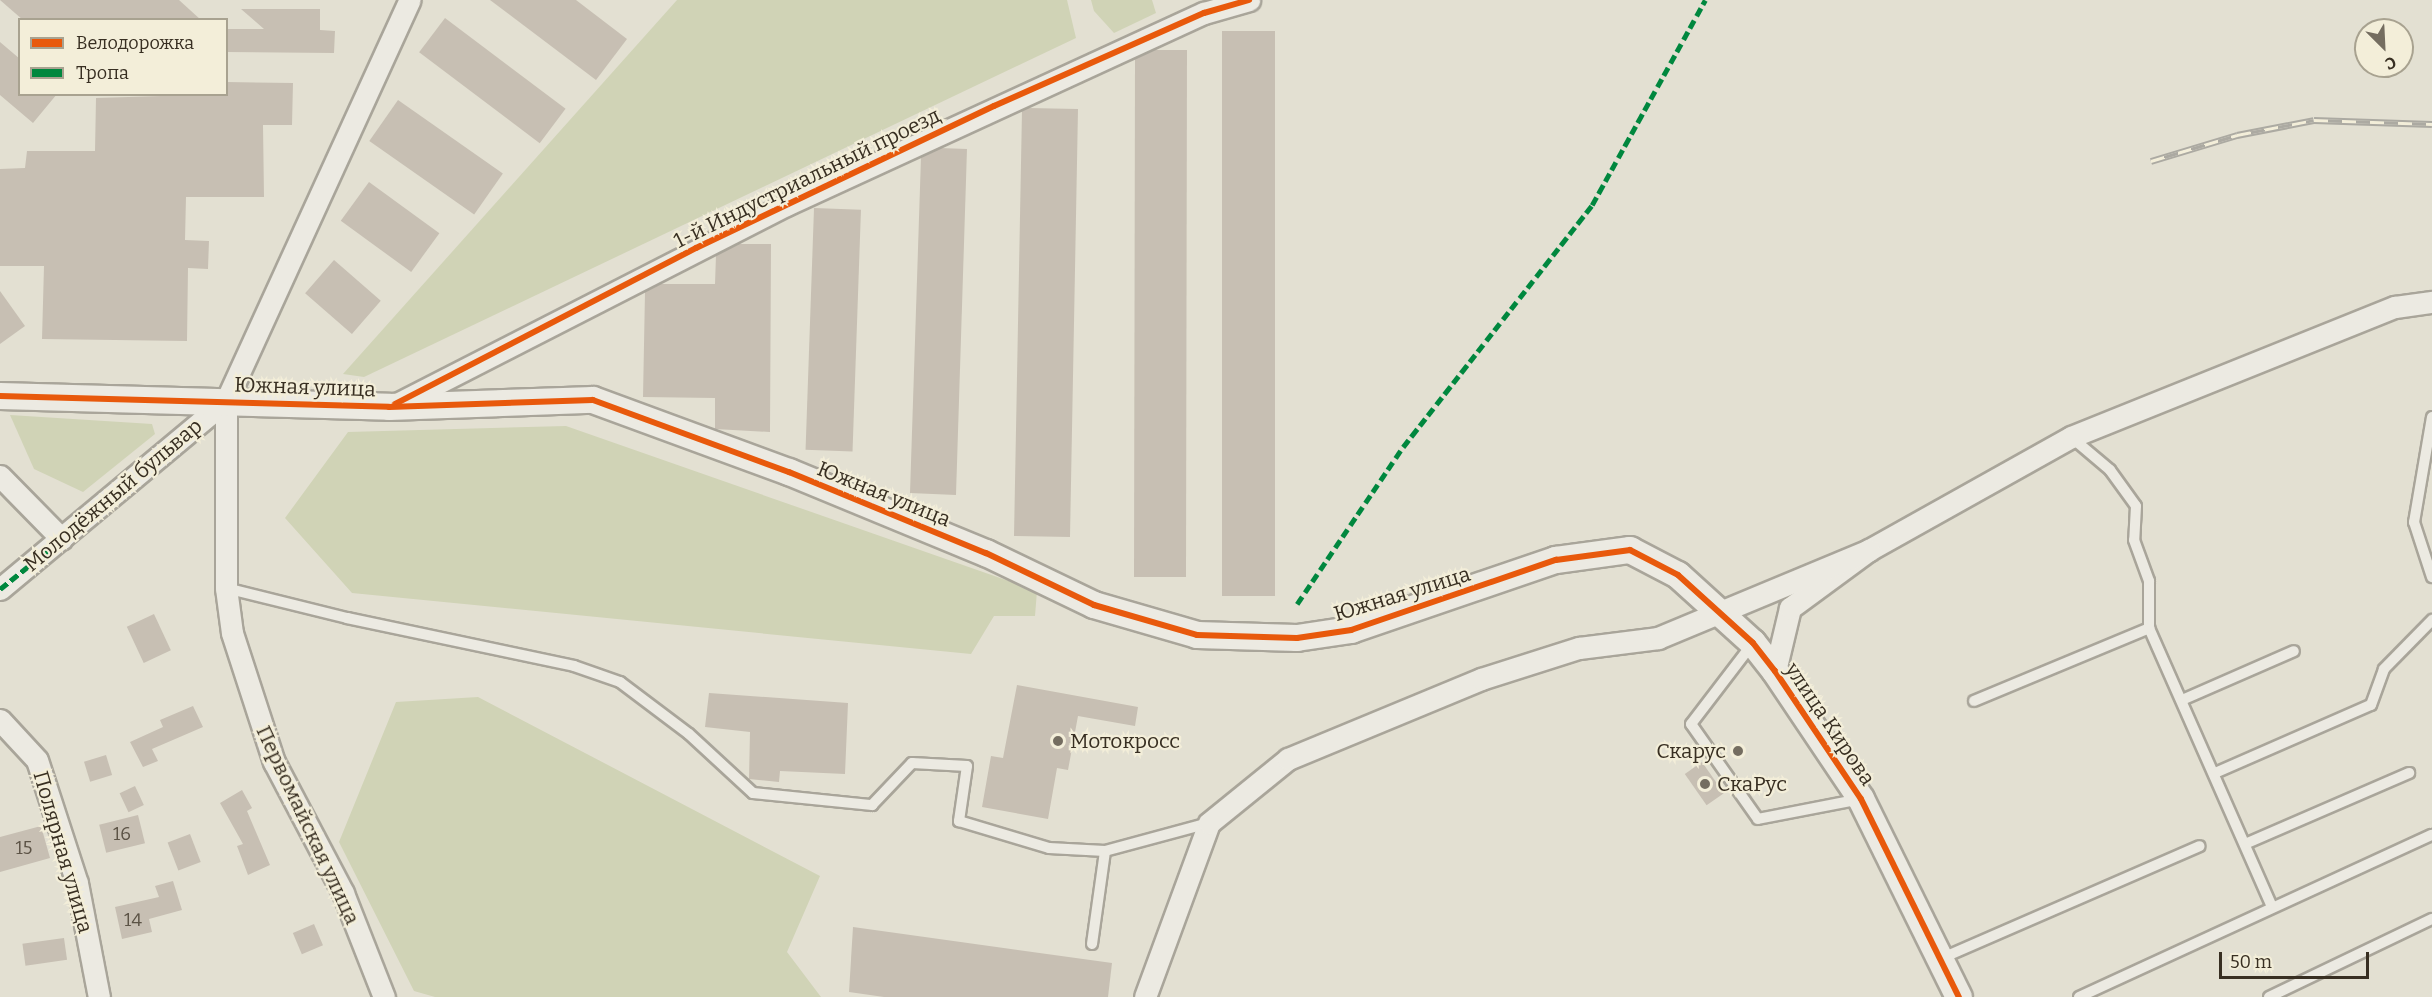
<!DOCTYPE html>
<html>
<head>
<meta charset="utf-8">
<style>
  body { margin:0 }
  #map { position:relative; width:2432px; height:997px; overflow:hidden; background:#e3e0d2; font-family:Bitter,serif }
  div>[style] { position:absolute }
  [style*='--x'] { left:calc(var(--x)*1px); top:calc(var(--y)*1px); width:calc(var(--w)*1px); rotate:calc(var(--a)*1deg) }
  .green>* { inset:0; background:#d0d3b6 }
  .building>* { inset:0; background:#c7bfb3; transform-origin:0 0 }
  .roads { filter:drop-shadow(2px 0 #a9a59a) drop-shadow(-2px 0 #a9a59a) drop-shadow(0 2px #a9a59a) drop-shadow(0 -2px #a9a59a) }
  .service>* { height:10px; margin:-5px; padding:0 5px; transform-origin:5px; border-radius:5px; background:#eceae2 }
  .minor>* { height:21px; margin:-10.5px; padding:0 10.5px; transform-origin:10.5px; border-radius:10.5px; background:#eceae2 }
  .tertiary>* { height:26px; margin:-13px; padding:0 13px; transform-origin:13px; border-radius:13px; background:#eceae2 }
  .rail>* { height:7px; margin-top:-3.5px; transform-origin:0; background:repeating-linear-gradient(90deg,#f3eed9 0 14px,#acaaa2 0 28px); box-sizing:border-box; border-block:2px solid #acaaa2 }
  .quiet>* { height:4.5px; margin-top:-2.25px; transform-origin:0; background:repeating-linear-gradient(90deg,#00873e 0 9px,transparent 0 13.5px) }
  .cycleway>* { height:6px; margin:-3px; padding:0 3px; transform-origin:3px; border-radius:3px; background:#e8590c }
  .dots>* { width:16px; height:16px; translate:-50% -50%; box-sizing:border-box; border:3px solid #f3eed9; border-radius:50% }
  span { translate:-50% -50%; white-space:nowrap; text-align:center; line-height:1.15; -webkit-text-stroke:4.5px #f3eed9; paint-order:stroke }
  .number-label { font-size:18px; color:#5c5346 }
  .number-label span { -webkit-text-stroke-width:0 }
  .street-label { font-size:21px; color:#382f22 }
  .poi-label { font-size:21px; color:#382f22 }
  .left { translate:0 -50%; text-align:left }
  .right { translate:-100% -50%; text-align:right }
  .legend { position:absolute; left:18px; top:18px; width:210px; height:78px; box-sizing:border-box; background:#f3eed9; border:2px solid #a8a290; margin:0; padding:8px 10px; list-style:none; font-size:18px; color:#382f22 }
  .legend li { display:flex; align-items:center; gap:12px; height:30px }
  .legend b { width:30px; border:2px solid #a8a290 }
  .north { position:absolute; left:2354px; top:18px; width:60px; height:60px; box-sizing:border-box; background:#f3eed9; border:2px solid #a8a290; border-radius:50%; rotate:156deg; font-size:16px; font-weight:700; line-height:24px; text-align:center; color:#382f22 }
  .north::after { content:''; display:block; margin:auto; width:21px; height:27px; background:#746d60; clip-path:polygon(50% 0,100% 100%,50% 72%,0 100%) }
  .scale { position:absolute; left:2219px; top:952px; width:150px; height:27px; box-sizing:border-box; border:3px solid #382f22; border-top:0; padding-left:8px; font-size:18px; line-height:21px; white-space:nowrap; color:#382f22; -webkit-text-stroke:4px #f3eed9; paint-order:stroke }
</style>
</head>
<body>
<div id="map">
  <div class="green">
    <i style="clip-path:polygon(677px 0,1067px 0,1076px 38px,364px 377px,343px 374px)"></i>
    <i style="clip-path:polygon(1091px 0,1152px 0,1156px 13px,1114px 33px,1094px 11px)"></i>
    <i style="clip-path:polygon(10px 415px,152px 424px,155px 434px,83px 492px,34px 469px)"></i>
    <i style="clip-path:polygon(566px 426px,1037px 591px,1035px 616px,994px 616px,971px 654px,352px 593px,285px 518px,348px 432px)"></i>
    <i style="clip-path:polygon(478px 697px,820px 876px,787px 952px,821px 997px,435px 997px,414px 991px,339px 842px,396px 702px)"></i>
  </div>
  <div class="building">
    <i style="clip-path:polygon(0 0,179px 0,201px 20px,23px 20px)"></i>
    <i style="clip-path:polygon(490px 0,576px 0,627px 39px,596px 80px)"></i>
    <i style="clip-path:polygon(241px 9px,320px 9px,320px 30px,335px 31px,334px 53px,226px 52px,226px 29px,264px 29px)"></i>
    <i style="left:445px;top:18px;width:151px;height:43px;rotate:37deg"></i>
    <i style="left:1222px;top:31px;width:53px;height:565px"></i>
    <i style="clip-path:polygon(0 42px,20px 59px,20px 94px,57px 94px,33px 123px,0 95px)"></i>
    <i style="clip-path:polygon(1154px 50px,1187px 50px,1186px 577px,1134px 577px,1135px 59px)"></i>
    <i style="clip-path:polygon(226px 82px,293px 83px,292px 125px,263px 125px,264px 197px,186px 197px,185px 240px,209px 241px,208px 269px,188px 268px,187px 341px,42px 339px,44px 266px,0 266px,0 169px,25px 168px,27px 151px,95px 151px,96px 98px,226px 94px)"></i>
    <i style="left:398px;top:100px;width:128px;height:50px;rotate:35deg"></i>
    <i style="clip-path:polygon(1028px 108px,1078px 109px,1070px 537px,1014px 536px,1022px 110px)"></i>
    <i style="clip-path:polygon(940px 148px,967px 149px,956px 495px,910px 493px,921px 157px)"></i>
    <i style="left:369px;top:182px;width:87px;height:48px;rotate:36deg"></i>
    <i style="left:814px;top:208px;width:47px;height:242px;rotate:2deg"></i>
    <i style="clip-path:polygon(737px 244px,771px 244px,770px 432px,715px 429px,715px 398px,643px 397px,645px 292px,660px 284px,715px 284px,716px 255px)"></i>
    <i style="left:334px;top:260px;width:62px;height:44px;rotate:41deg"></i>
    <i style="clip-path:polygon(0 291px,25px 326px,0 344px)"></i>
    <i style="left:154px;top:614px;width:40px;height:30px;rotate:65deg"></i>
    <i style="clip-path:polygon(1017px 685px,1138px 707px,1135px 726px,1078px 716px,1068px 770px,1057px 768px,1048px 819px,982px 807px,991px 756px,1003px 758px)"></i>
    <i style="clip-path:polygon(709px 693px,848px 703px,845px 774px,780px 771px,779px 782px,749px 779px,750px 732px,705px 727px)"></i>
    <i style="clip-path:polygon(193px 706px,203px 727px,152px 749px,158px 761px,143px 767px,130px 742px,163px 727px,160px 720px)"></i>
    <i style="left:106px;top:755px;width:21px;height:23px;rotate:73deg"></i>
    <i style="left:1702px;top:762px;width:38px;height:21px;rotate:55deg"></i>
    <i style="left:135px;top:786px;width:21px;height:17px;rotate:65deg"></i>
    <i style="clip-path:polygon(242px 790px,252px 808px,247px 811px,270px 865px,248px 875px,237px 846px,243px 844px,220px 803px)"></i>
    <i style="left:138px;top:815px;width:29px;height:40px;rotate:76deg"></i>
    <i style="clip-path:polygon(41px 826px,50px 858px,0 872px,0 837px)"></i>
    <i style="left:190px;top:834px;width:30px;height:24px;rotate:69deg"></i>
    <i style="clip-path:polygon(173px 881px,182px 910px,149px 919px,152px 932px,122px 939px,115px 907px,159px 897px,155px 886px)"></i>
    <i style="left:314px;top:924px;width:23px;height:23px;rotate:67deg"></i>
    <i style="clip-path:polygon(853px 927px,1112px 963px,1108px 997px,884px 997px,849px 992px)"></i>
    <i style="left:64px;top:938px;width:22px;height:42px;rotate:82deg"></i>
  </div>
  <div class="roads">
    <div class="service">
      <i style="--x:2432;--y:417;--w:107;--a:99.7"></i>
      <i style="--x:2414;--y:522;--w:58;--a:71.9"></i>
      <i style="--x:2071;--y:437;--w:51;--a:40.2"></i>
      <i style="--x:2110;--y:470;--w:44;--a:54.2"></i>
      <i style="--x:2136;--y:506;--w:34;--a:93"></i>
      <i style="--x:2134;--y:540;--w:44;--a:69.9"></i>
      <i style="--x:2149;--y:581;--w:47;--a:90"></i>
      <i style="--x:2149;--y:628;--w:305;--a:66.2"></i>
      <i style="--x:226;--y:588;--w:125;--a:13.9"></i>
      <i style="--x:347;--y:618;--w:232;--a:11.9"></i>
      <i style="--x:574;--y:666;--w:49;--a:19.2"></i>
      <i style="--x:620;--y:682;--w:86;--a:37"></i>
      <i style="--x:689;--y:734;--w:87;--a:42.7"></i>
      <i style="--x:753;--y:793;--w:120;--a:5.8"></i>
      <i style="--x:872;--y:805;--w:58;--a:-46.4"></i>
      <i style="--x:912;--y:763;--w:55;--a:3.1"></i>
      <i style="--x:967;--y:766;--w:56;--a:98.3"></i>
      <i style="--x:959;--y:821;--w:94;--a:16.7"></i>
      <i style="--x:1049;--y:848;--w:56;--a:3.1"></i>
      <i style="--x:1105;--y:851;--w:108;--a:-15.1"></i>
      <i style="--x:1753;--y:643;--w:102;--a:127.4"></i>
      <i style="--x:1691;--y:724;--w:116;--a:54.8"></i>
      <i style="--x:1758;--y:819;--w:105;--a:-11"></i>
      <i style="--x:2182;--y:700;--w:122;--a:-23.6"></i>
      <i style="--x:1974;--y:701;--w:190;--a:-22.6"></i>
      <i style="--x:2215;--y:773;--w:170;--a:-23.6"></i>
      <i style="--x:2371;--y:705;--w:38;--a:-70"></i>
      <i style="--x:2384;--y:669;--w:69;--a:-45.6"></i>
      <i style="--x:2245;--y:844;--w:179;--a:-23.4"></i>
      <i style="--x:1092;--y:944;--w:94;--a:-82"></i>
      <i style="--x:1940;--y:959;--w:283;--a:-23.5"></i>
      <i style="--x:2079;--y:997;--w:388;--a:-24.7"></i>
      <i style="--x:2269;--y:997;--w:181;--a:-25.6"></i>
    </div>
    <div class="minor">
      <i style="--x:226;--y:401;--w:187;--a:90"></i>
      <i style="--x:226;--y:588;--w:45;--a:82.4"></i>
      <i style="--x:232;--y:633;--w:136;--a:72"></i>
      <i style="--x:274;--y:762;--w:148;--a:62.2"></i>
      <i style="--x:343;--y:893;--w:112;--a:68.5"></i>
      <i style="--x:393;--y:406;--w:441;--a:-27.1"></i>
      <i style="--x:786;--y:205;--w:460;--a:-24.7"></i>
      <i style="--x:1204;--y:13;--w:47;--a:-16.1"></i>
      <i style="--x:0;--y:476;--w:88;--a:45.5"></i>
      <i style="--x:0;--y:589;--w:294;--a:-39.8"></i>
      <i style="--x:226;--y:401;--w:441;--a:-65.4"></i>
      <i style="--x:1775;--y:671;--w:65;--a:-76.6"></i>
      <i style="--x:1790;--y:608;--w:98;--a:-36.3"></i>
      <i style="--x:1869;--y:550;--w:231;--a:-29.2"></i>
      <i style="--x:2071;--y:437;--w:349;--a:-21.9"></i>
      <i style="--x:2395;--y:307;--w:37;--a:-8"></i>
      <i style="--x:0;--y:720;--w:54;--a:47.2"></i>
      <i style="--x:37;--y:760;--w:129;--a:72"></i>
      <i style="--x:77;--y:883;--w:116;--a:79.1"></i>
      <i style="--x:1145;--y:997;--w:185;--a:-69.8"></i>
      <i style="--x:1209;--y:823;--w:102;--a:-39"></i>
      <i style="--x:1288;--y:759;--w:209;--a:-22.5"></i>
      <i style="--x:1481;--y:679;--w:103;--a:-17.6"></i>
      <i style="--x:1579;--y:648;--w:80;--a:-7.2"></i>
      <i style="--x:1658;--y:638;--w:229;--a:-22.6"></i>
    </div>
    <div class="tertiary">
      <i style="--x:0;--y:396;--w:389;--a:1.6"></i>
      <i style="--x:389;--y:407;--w:204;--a:-2"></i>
      <i style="--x:593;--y:400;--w:209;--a:20.2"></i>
      <i style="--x:789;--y:472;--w:213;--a:22.4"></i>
      <i style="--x:986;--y:553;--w:120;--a:25.7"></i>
      <i style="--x:1094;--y:605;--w:107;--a:16.2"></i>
      <i style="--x:1197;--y:635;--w:100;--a:1.7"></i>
      <i style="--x:1297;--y:638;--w:55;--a:-8.4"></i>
      <i style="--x:1351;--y:630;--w:217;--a:-18.9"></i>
      <i style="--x:1556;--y:560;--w:75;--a:-7.7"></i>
      <i style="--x:1630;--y:550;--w:54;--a:27.5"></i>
      <i style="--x:1678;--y:575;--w:101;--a:42.2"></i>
      <i style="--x:1753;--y:643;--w:36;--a:52"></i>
      <i style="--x:1775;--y:671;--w:154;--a:56.1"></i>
      <i style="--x:1861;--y:799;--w:221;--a:63.7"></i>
    </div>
  </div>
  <div class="rail">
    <i style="--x:2151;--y:161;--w:90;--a:-16.8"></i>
    <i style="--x:2237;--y:135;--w:78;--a:-11"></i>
    <i style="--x:2314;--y:120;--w:118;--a:1.9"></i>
  </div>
  <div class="quiet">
    <i style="--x:0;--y:589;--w:80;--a:-38.9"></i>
    <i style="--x:1297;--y:604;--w:189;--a:-56"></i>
    <i style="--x:1403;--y:447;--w:307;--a:-52"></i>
    <i style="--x:1592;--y:205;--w:234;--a:-61.1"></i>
  </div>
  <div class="cycleway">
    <i style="--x:0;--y:396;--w:389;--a:1.6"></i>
    <i style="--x:389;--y:407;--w:204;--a:-2"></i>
    <i style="--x:593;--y:400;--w:209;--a:20.2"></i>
    <i style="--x:789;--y:472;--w:213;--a:22.4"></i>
    <i style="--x:986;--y:553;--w:120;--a:25.7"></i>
    <i style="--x:1094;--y:605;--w:107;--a:16.2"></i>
    <i style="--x:1197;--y:635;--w:100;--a:1.7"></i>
    <i style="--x:1297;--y:638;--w:55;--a:-8.4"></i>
    <i style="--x:1351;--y:630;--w:217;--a:-18.9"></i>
    <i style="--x:1556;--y:560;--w:75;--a:-7.7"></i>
    <i style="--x:1630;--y:550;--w:54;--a:27.5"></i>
    <i style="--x:1678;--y:575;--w:101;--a:42.2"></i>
    <i style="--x:1753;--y:643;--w:36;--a:52"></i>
    <i style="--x:1775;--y:671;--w:154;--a:56.1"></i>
    <i style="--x:1861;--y:799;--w:221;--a:63.7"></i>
    <i style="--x:395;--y:404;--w:339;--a:-27.4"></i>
    <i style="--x:696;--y:248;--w:330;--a:-25.5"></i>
    <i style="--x:994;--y:106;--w:230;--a:-23.9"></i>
    <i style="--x:1204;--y:13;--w:47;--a:-16.1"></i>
  </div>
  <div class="dots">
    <i style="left:1058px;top:741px;background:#746d60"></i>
    <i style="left:1738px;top:751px;background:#746d60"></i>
    <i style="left:1705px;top:784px;background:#746d60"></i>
  </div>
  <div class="number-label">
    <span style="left:122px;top:834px">16</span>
    <span style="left:24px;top:848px">15</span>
    <span style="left:133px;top:920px">14</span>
  </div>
  <div class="street-label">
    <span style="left:807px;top:178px;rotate:-26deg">1-й Индустриальный проезд</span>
    <span style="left:305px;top:387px;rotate:2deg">Южная улица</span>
    <span style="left:884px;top:494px;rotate:22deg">Южная улица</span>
    <span style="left:113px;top:495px;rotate:-40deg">Молодёжный бульвар</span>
    <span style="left:1402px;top:594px;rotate:-17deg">Южная улица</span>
    <span style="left:1830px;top:724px;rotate:56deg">улица Кирова</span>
    <span style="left:308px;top:825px;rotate:65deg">Первомайская улица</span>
    <span style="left:63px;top:852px;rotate:74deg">Полярная улица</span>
  </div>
  <div class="poi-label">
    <span class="left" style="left:1070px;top:741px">Мотокросс</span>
    <span class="right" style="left:1726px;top:751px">Скарус</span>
    <span class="left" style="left:1717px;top:784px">СкаРус</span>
  </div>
  <ul class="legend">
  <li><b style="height:8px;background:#e8590c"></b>Велодорожка</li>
  <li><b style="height:8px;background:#00873e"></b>Тропа</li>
  </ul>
  <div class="north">С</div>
  <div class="scale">50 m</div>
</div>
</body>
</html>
